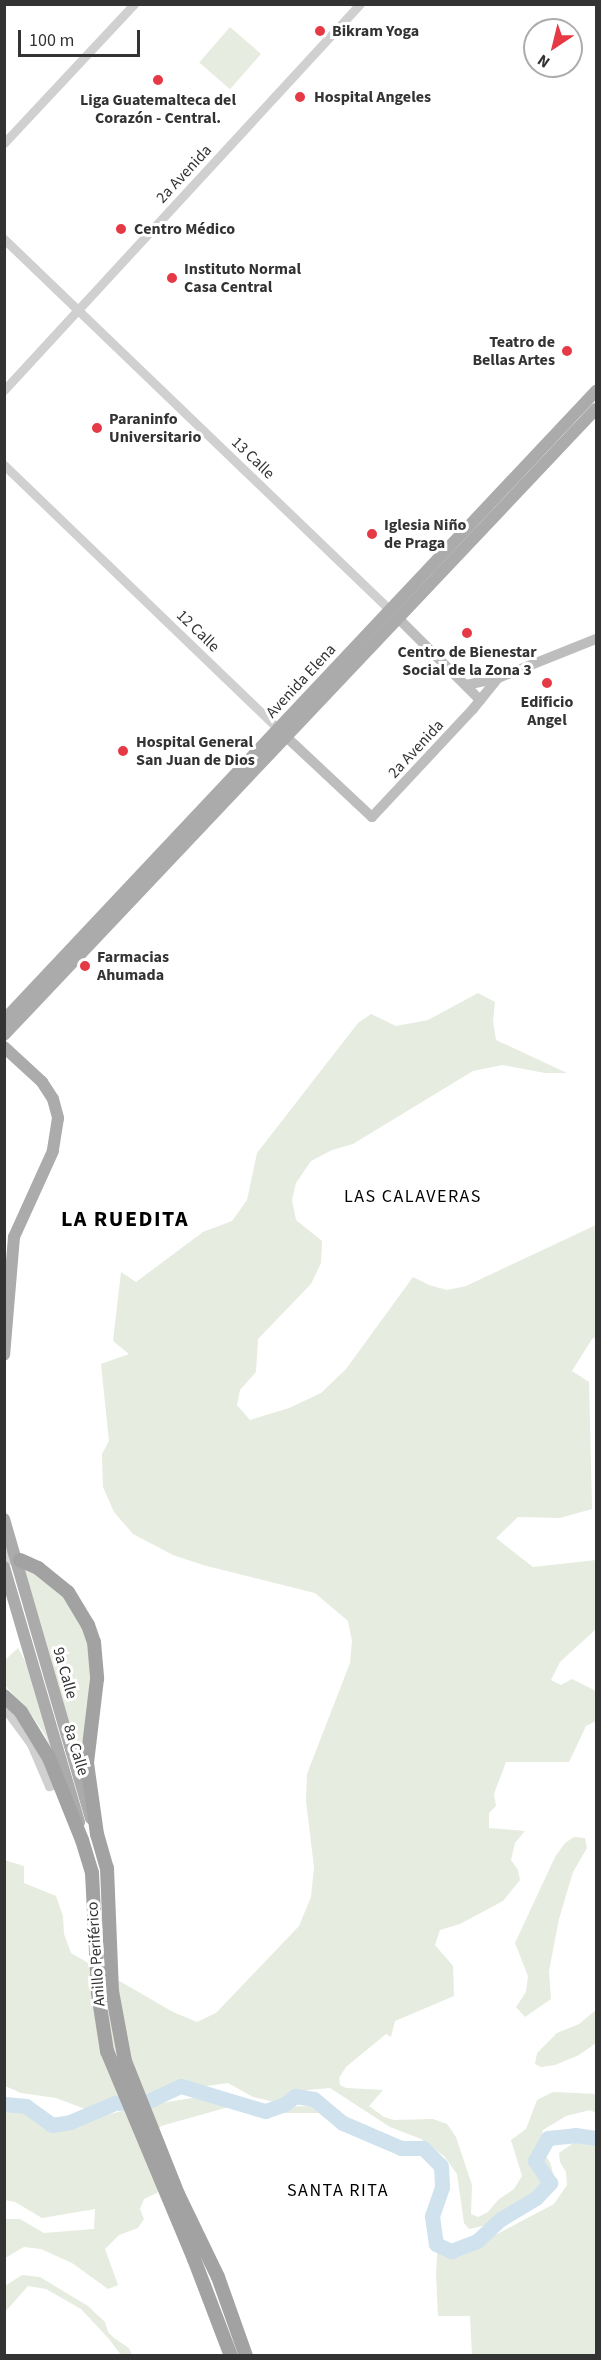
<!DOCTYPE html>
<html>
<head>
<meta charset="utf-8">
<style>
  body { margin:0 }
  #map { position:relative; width:601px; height:2360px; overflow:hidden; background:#fff; font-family:"Source Sans 3",sans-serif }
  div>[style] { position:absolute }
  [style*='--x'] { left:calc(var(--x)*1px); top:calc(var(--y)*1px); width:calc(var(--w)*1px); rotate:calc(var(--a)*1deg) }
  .green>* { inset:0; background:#e6ecdf; transform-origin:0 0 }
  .river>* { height:15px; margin:-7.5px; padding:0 7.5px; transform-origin:7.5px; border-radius:7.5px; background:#cfe2ee }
  .trunk-tunnel>* { height:14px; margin-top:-7px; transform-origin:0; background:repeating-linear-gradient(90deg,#d6d6d6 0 14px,transparent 0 21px) }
  .tertiary>* { height:9px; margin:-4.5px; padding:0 4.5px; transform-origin:4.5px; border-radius:4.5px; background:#d0d0d0 }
  .secondary>* { height:10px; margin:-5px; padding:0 5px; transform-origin:5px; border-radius:5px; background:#bdbdbd }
  .primary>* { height:12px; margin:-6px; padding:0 6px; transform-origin:6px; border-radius:6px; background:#ababab }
  .trunk>* { height:14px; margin:-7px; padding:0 7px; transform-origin:7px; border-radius:7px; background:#a2a2a2 }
  .dots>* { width:16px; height:16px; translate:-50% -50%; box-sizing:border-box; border:3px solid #fff; border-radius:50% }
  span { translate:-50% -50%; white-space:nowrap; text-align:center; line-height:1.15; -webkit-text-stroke:6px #fff; paint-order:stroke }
  .poi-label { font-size:16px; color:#333; font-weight:700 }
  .left { translate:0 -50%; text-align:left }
  .right { translate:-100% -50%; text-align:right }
  .street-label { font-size:16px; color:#333 }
  .neighbourhood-label { font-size:18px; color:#000; letter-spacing:1.5px }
  .district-label { font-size:22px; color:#000; font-weight:700; letter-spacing:1.5px }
  .frame { position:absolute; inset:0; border:6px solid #333; pointer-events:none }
  .north { position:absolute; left:523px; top:18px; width:60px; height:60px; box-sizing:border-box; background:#fff; border:2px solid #adadad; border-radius:50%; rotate:215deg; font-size:16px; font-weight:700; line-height:24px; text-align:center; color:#333 }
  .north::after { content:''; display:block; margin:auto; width:21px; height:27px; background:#e63946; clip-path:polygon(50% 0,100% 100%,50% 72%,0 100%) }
  .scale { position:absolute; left:18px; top:30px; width:122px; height:27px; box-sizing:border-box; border:3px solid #333; border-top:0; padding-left:8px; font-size:18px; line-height:21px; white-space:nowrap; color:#333; -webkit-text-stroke:4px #fff; paint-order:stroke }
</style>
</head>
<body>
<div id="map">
  <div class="green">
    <i style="left:230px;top:27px;width:41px;height:47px;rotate:41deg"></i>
    <i style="clip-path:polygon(478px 993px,495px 1002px,493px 1021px,496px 1040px,567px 1073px,545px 1073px,502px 1065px,473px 1071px,353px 1144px,332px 1150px,311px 1161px,296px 1183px,292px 1200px,296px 1220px,322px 1241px,321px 1263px,311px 1284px,258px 1339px,256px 1372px,240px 1390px,237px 1405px,250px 1420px,289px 1408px,321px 1393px,346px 1369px,413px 1277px,429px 1285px,447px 1290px,466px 1286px,596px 1225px,596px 1337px,592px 1339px,572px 1371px,589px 1382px,592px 1509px,560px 1518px,518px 1517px,496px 1538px,533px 1567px,596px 1560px,596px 1629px,560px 1662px,551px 1680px,561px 1685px,572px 1679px,596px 1691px,596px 1721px,586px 1726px,569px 1762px,506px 1762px,494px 1794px,496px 1806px,489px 1813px,489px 1828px,525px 1831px,515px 1843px,511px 1860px,518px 1870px,520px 1880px,503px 1901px,460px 1924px,440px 1930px,435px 1945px,453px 1966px,454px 1996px,395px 2021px,391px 2037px,386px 2034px,346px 2067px,339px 2078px,340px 2085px,346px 2088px,383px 2090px,369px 2106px,384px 2117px,394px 2120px,433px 2119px,447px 2124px,456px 2137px,472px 2185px,471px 2214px,478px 2217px,488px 2212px,498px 2200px,514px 2189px,522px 2176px,511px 2140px,526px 2129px,537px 2100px,553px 2092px,596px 2094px,596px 2113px,590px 2110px,566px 2116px,543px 2130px,539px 2148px,550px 2162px,554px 2177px,545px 2192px,535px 2200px,483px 2226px,469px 2229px,464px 2223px,457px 2174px,444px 2156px,421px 2139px,390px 2127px,330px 2088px,308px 2090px,275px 2102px,253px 2097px,228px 2083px,130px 2097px,88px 2110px,56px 2098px,21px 2093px,5px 2086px,4px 1860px,24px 1866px,24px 1883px,56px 1896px,63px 1916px,64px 1934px,71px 1953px,173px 2012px,197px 2022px,216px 2013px,299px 1926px,311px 1897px,314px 1867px,306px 1801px,307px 1774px,350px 1663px,352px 1641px,348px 1621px,315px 1593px,203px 1565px,173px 1555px,133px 1534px,114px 1512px,103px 1487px,102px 1454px,109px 1441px,101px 1364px,129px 1354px,113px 1341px,121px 1272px,136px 1282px,203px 1232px,232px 1221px,247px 1200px,257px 1153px,358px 1023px,371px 1014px,396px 1026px,428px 1020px)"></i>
    <i style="clip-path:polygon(23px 1567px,32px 1569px,59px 1589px,86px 1629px,94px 1678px,79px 1761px)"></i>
    <i style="clip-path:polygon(18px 1648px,34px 1677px,61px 1773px,45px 1735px,33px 1717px,5px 1685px,4px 1661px)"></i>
    <i style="clip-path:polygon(574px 1837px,585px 1838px,587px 1848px,573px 1872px,559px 1919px,549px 1971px,551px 1999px,525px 2017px,516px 2007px,526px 1992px,528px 1976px,515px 1943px,555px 1857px,565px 1843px)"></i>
    <i style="clip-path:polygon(596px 2010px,596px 2043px,579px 2055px,555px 2065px,541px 2067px,535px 2064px,537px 2053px,557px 2033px,579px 2024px)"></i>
    <i style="clip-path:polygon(223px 2096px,264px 2107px,320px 2106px,338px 2113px,259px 2113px,229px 2107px,161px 2126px,153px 2135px,162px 2182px,157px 2193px,144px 2199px,140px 2209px,144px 2219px,138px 2228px,119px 2235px,105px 2249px,118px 2285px,108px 2289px,72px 2263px,41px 2249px,24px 2247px,5px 2258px,6px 2219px,20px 2219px,44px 2233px,94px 2229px,95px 2209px,42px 2218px,15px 2202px,5px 2200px,5px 2105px,57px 2124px,71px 2124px,142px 2106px,192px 2098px)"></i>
    <i style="clip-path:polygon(575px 2142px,596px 2145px,596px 2355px,472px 2355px,470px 2316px,438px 2316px,436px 2273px,438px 2244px,447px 2251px,463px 2252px,554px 2204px,567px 2185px,566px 2172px,560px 2162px,559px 2153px)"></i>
    <i style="clip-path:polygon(22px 2275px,40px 2277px,88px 2306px,105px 2322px,108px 2332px,114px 2338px,129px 2348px,132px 2355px,121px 2355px,109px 2339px,81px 2309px,46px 2289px,28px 2286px,5px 2312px,5px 2286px)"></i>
  </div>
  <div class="river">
    <i style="--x:4;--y:2104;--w:22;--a:5"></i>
    <i style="--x:26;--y:2106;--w:32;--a:36"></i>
    <i style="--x:52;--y:2125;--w:18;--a:-9"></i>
    <i style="--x:70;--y:2122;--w:49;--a:-22.9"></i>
    <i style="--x:115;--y:2103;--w:31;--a:-2"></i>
    <i style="--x:146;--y:2102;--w:38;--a:-25"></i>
    <i style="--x:181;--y:2086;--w:88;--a:16.6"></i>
    <i style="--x:265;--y:2111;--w:21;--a:-19"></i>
    <i style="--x:285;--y:2104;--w:13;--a:-39"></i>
    <i style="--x:295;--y:2096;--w:19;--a:9"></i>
    <i style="--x:314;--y:2099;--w:38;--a:40"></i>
    <i style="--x:343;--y:2123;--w:63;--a:23.3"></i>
    <i style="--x:401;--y:2148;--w:22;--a:0"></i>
    <i style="--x:423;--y:2148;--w:25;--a:45"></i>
    <i style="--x:441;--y:2166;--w:21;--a:87"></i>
    <i style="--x:442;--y:2187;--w:31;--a:109"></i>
    <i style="--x:432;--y:2216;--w:28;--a:82"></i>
    <i style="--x:436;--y:2244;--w:17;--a:25"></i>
    <i style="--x:451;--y:2251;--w:28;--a:-21"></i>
    <i style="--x:477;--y:2241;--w:33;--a:-43"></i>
    <i style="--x:501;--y:2219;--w:41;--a:-31"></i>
    <i style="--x:536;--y:2198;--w:21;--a:-47"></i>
    <i style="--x:550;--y:2183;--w:27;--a:-124"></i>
    <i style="--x:535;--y:2161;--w:26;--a:-61"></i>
    <i style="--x:548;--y:2138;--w:27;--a:-6"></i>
    <i style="--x:575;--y:2135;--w:21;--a:8"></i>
  </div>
  <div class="trunk-tunnel">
    <i style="--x:4;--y:1556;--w:16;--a:14"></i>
  </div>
  <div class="tertiary">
    <i style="--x:4;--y:143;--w:190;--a:-46.9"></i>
    <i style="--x:4;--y:239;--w:535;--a:43.86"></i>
    <i style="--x:4;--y:390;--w:525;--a:-47.32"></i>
    <i style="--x:4;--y:465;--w:380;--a:43.9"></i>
    <i style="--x:4;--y:1707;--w:46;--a:53.9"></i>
    <i style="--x:31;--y:1744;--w:46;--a:66.8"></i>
    <i style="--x:49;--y:1786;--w:11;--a:-15"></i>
  </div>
  <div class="secondary">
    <i style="--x:394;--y:614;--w:122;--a:45"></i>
    <i style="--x:466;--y:685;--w:33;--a:-12"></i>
    <i style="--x:280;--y:731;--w:126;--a:43.1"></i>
    <i style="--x:372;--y:817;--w:148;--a:-46.9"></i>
    <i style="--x:473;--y:709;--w:40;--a:-51"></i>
    <i style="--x:498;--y:678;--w:105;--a:-21.7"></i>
  </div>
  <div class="primary">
    <i style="--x:4;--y:1020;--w:864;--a:-46.74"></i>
    <i style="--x:4;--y:1035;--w:862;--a:-46.6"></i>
    <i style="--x:4;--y:1047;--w:52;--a:42.6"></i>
    <i style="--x:42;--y:1082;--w:20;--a:57"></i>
    <i style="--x:53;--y:1099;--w:20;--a:75"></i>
    <i style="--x:58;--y:1118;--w:33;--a:99"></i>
    <i style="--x:53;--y:1151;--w:94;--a:114.4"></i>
    <i style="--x:14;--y:1237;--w:118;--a:94.8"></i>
    <i style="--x:4;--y:1519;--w:312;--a:73.8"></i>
    <i style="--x:4;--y:1567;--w:266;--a:73.6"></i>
  </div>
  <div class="trunk">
    <i style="--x:20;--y:1560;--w:20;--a:24"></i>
    <i style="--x:38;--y:1568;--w:38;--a:39"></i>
    <i style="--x:68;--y:1592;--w:39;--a:59"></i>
    <i style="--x:88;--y:1625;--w:18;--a:71"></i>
    <i style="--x:94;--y:1642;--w:37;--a:85"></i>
    <i style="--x:97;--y:1679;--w:85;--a:96.8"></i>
    <i style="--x:87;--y:1763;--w:72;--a:82"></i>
    <i style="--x:97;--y:1834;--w:35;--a:74"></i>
    <i style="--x:107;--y:1868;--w:123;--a:87.7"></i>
    <i style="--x:112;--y:1991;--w:71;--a:79.5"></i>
    <i style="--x:125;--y:2061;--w:143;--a:68.3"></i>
    <i style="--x:178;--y:2194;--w:92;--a:64.3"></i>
    <i style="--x:218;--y:2277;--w:84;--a:70.5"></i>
    <i style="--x:4;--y:1696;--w:23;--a:43"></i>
    <i style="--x:21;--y:1712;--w:54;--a:58.7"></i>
    <i style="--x:49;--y:1758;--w:88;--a:68.1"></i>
    <i style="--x:82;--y:1840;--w:34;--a:73"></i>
    <i style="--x:92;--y:1873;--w:120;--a:87.1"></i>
    <i style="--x:98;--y:1993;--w:59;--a:81.2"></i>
    <i style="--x:107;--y:2051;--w:225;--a:67.3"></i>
    <i style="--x:194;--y:2259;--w:104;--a:69.1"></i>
  </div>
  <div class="dots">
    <i style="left:320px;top:31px;background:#e63946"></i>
    <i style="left:158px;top:80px;background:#e63946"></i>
    <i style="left:300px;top:97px;background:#e63946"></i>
    <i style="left:121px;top:229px;background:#e63946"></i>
    <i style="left:172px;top:278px;background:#e63946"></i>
    <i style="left:567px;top:351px;background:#e63946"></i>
    <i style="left:97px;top:428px;background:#e63946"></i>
    <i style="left:372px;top:534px;background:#e63946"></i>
    <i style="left:467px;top:633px;background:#e63946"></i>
    <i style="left:547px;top:683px;background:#e63946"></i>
    <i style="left:123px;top:751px;background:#e63946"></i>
    <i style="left:85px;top:966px;background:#e63946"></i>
  </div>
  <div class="poi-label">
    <span class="left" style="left:332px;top:31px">Bikram Yoga</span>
    <span class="left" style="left:314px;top:97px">Hospital Angeles</span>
    <span style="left:158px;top:109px">Liga Guatemalteca del<br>Corazón - Central.</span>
    <span class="left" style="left:134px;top:229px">Centro Médico</span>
    <span class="left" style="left:184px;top:278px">Instituto Normal<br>Casa Central</span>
    <span class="right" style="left:555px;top:351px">Teatro de<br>Bellas Artes</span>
    <span class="left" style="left:109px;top:428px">Paraninfo<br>Universitario</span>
    <span class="left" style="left:384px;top:534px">Iglesia Niño<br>de Praga</span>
    <span style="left:467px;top:661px">Centro de Bienestar<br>Social de la Zona 3</span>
    <span style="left:547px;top:711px">Edificio<br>Angel</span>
    <span class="left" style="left:136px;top:751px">Hospital General<br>San Juan de Dios</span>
    <span class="left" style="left:97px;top:966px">Farmacias<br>Ahumada</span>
  </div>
  <div class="street-label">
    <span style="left:184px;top:174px;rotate:-47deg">2a Avenida</span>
    <span style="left:253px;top:458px;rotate:44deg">13 Calle</span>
    <span style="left:198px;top:631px;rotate:44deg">12 Calle</span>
    <span style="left:301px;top:681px;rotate:-47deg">Avenida Elena</span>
    <span style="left:416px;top:749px;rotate:-47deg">2a Avenida</span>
    <span style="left:65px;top:1673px;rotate:74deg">9a Calle</span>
    <span style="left:76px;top:1750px;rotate:73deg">8a Calle</span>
    <span style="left:96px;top:1954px;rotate:-94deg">Anillo Periférico</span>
  </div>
  <div class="neighbourhood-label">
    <span style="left:413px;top:1197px">LAS CALAVERAS</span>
    <span style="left:338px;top:2191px">SANTA RITA</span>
  </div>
  <div class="district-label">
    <span style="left:125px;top:1220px">LA RUEDITA</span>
  </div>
  <div class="frame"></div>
  <div class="north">N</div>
  <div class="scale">100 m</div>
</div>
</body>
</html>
